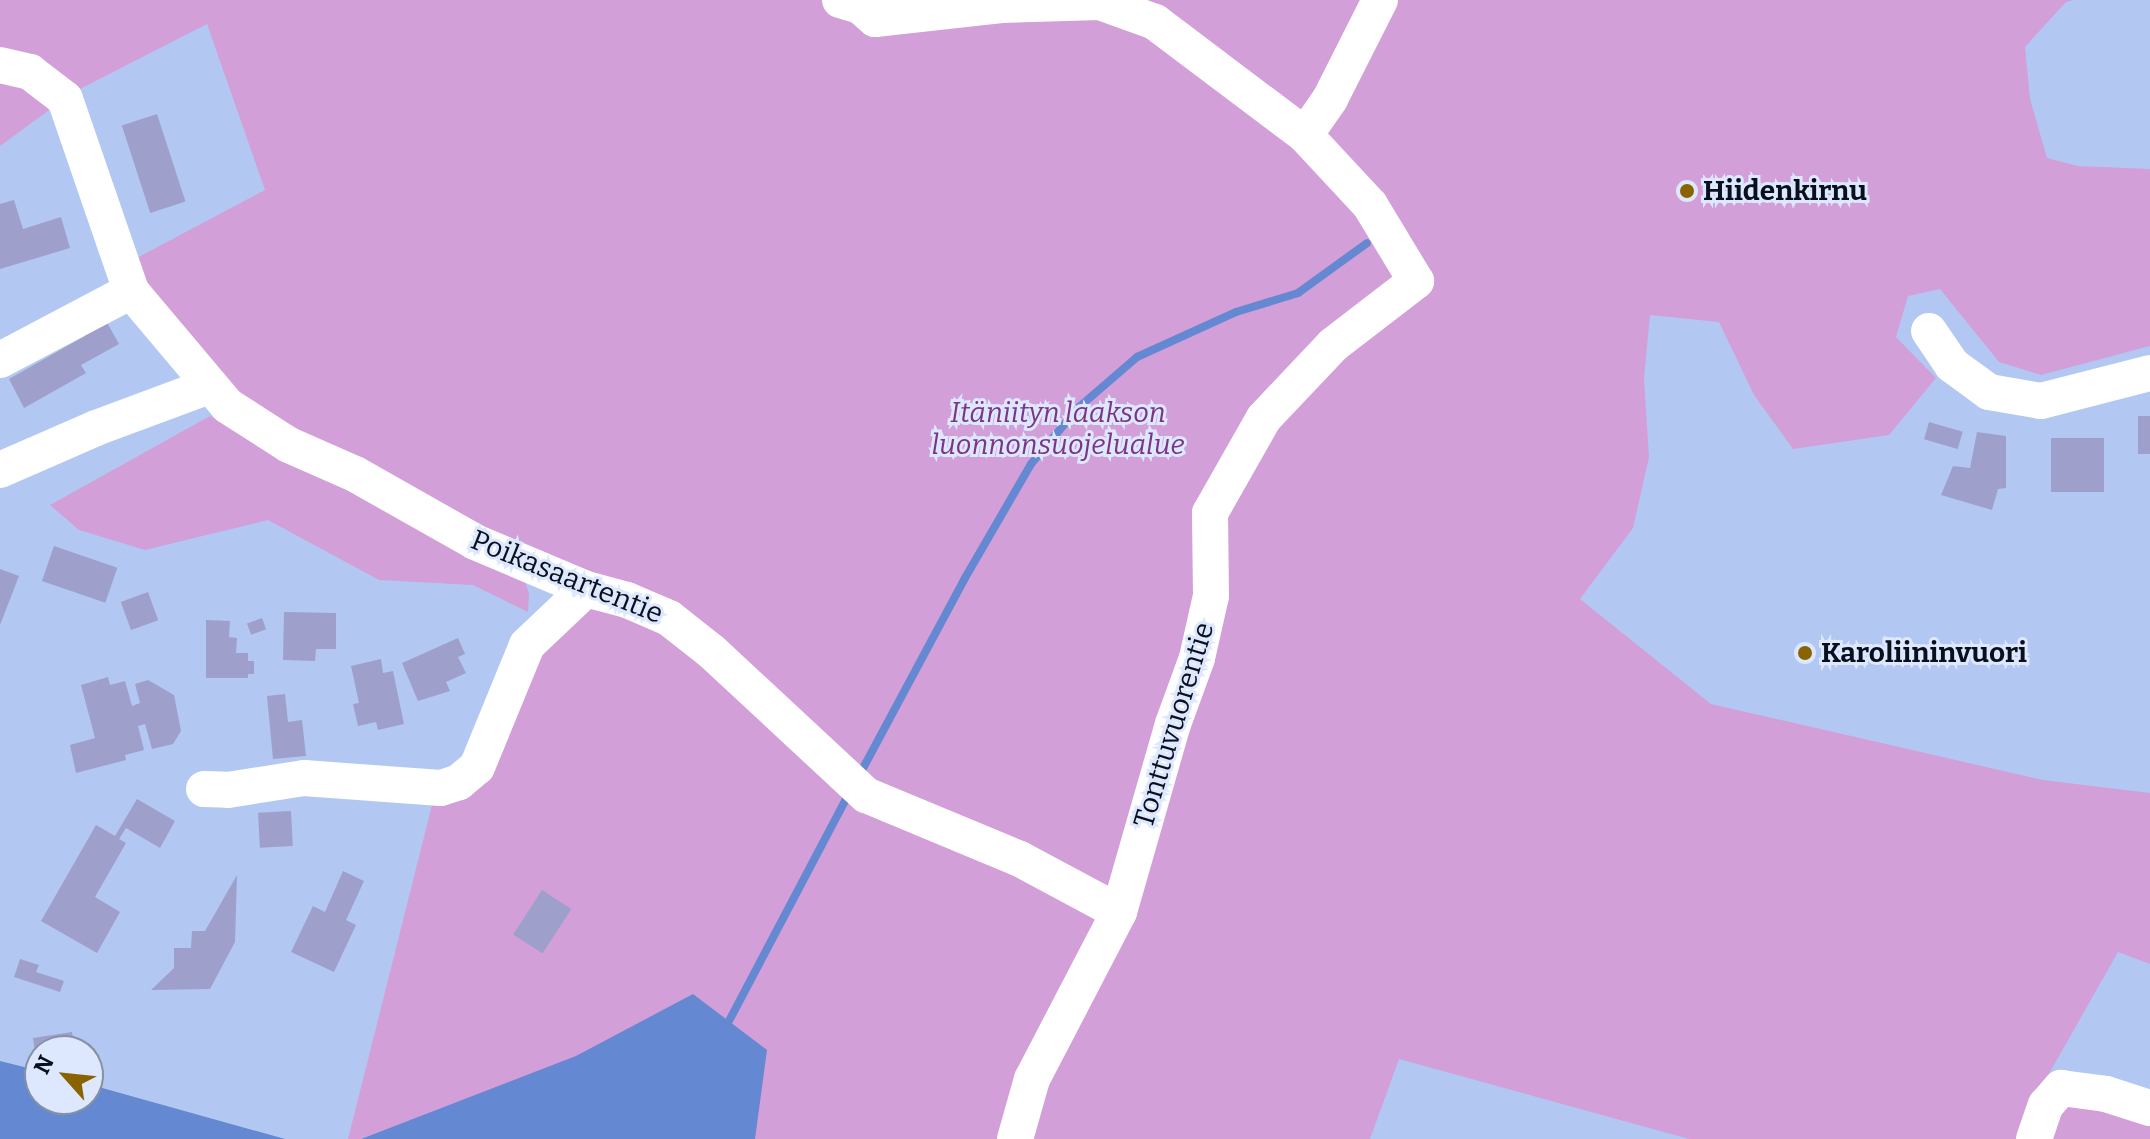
<!DOCTYPE html>
<html>
<head>
<meta charset="utf-8">
<style>
  body { margin:0 }
  #map { position:relative; width:2150px; height:1139px; overflow:hidden; background:#b2c8f2; font-family:Bitter,serif }
  div>[style] { position:absolute }
  [style*='--x'] { left:calc(var(--x)*1px); top:calc(var(--y)*1px); width:calc(var(--w)*1px); rotate:calc(var(--a)*1deg) }
  .green>* { inset:0; background:#d39fd8 }
  .water>* { inset:0; background:#6488d1 }
  .stream>* { height:8px; margin:-4px; padding:0 4px; transform-origin:4px; border-radius:4px; background:#6488d1 }
  .building>* { inset:0; background:#9e9fcb; transform-origin:0 0 }
  .minor>* { height:36px; margin:-18px; padding:0 18px; transform-origin:18px; border-radius:18px; background:#fff }
  .dots>* { width:22px; height:22px; translate:-50% -50%; box-sizing:border-box; border:4px solid #dde8fe; border-radius:50% }
  span { translate:-50% -50%; white-space:nowrap; text-align:center; line-height:1.15; -webkit-text-stroke:6px #dde8fe; paint-order:stroke }
  .poi-label { font-size:28px; color:#080f1d; font-weight:700 }
  .left { translate:0 -50%; text-align:left }
  .park-label { font-size:28px; color:#7d3486; font-style:italic }
  .street-label { font-size:28px; color:#080f1d }
  .north { position:absolute; left:24px; top:1035px; width:80px; height:80px; box-sizing:border-box; background:#dde8fe; border:2px solid #8891a4; border-radius:50%; rotate:297deg; font-size:22px; font-weight:700; line-height:32px; text-align:center; color:#080f1d }
  .north::after { content:''; display:block; margin:auto; width:28px; height:36px; background:#886300; clip-path:polygon(50% 0,100% 100%,50% 72%,0 100%) }
</style>
</head>
<body>
<div id="map">
  <div class="green">
    <i style="clip-path:polygon(0 0,2073px 0,2066px 2px,2025px 47px,2030px 99px,2047px 158px,2078px 166px,2150px 169px,2150px 346px,2041px 375px,1999px 362px,1940px 289px,1908px 296px,1896px 337px,1936px 378px,1889px 435px,1793px 449px,1754px 395px,1719px 322px,1650px 315px,1644px 378px,1649px 457px,1633px 528px,1580px 599px,1711px 704px,2043px 780px,2150px 793px,2150px 964px,2118px 952px,2033px 1102px,2019px 1139px,1689px 1139px,1399px 1059px,1370px 1139px,586px 1139px,536px 1072px,361px 1139px,348px 1139px,434px 797px,452px 797px,532px 650px,585px 609px,512px 549px,237px 397px,140px 287px,131px 261px,265px 190px,207px 24px,74px 92px,0 52px)"></i>
    <i style="clip-path:polygon(0 72px,56px 105px,0 146px)"></i>
    <i style="clip-path:polygon(210px 416px,278px 456px,368px 495px,524px 579px,529px 593px,528px 612px,473px 585px,379px 580px,268px 520px,145px 550px,79px 530px,50px 505px)"></i>
    <i style="clip-path:polygon(2074px 1100px,2150px 1121px,2150px 1139px,2049px 1139px,2059px 1111px)"></i>
  </div>
  <div class="water">
    <i style="clip-path:polygon(693px 994px,767px 1050px,755px 1139px,361px 1139px,576px 1056px)"></i>
    <i style="clip-path:polygon(0 1061px,40px 1071px,40px 1099px,88px 1099px,88px 1084px,285px 1139px,0 1139px)"></i>
  </div>
  <div class="stream">
    <i style="--x:861;--y:772;--w:220;--a:-61.8"></i>
    <i style="--x:965;--y:578;--w:132;--a:-59.9"></i>
    <i style="--x:1031;--y:464;--w:73;--a:-50"></i>
    <i style="--x:1078;--y:408;--w:78;--a:-40.8"></i>
    <i style="--x:1137;--y:357;--w:109;--a:-24.4"></i>
    <i style="--x:1236;--y:312;--w:65;--a:-17"></i>
    <i style="--x:1298;--y:293;--w:85;--a:-35.9"></i>
    <i style="--x:729;--y:1021;--w:253;--a:-62.2"></i>
  </div>
  <div class="building">
    <i style="left:157px;top:114px;width:92px;height:37px;rotate:72deg"></i>
    <i style="clip-path:polygon(14px 200px,23px 229px,61px 217px,70px 248px,0 269px,0 204px)"></i>
    <i style="clip-path:polygon(105px 319px,119px 344px,81px 365px,86px 373px,24px 408px,9px 379px,85px 336px,82px 333px)"></i>
    <i style="left:2138px;top:416px;width:12px;height:38px"></i>
    <i style="left:1929px;top:422px;width:35px;height:18px;rotate:16deg"></i>
    <i style="clip-path:polygon(1977px 432px,2006px 436px,2006px 488px,1998px 489px,1992px 510px,1941px 495px,1953px 466px,1970px 468px)"></i>
    <i style="left:2051px;top:438px;width:53px;height:54px"></i>
    <i style="left:54px;top:546px;width:67px;height:37px;rotate:19deg"></i>
    <i style="clip-path:polygon(0 569px,19px 576px,0 625px)"></i>
    <i style="left:148px;top:592px;width:30px;height:29px;rotate:70deg"></i>
    <i style="clip-path:polygon(284px 612px,336px 613px,336px 649px,316px 649px,315px 661px,283px 660px)"></i>
    <i style="left:262px;top:618px;width:12px;height:16px;rotate:70deg"></i>
    <i style="clip-path:polygon(206px 620px,230px 621px,229px 637px,237px 638px,236px 653px,248px 653px,248px 661px,254px 661px,254px 674px,248px 674px,248px 678px,206px 678px)"></i>
    <i style="clip-path:polygon(458px 638px,465px 654px,458px 657px,466px 673px,446px 682px,450px 691px,418px 701px,402px 663px)"></i>
    <i style="clip-path:polygon(381px 659px,383px 673px,393px 671px,404px 724px,378px 730px,376px 722px,358px 726px,353px 704px,359px 703px,351px 666px)"></i>
    <i style="clip-path:polygon(108px 677px,110px 685px,125px 681px,132px 706px,140px 703px,135px 684px,148px 680px,174px 695px,181px 731px,173px 744px,152px 749px,145px 724px,138px 726px,144px 750px,125px 755px,126px 760px,76px 773px,70px 745px,95px 738px,81px 685px)"></i>
    <i style="clip-path:polygon(285px 694px,288px 722px,302px 720px,306px 756px,273px 759px,267px 696px)"></i>
    <i style="clip-path:polygon(137px 799px,175px 821px,160px 848px,126px 828px,119px 839px,126px 843px,95px 897px,120px 912px,97px 953px,41px 921px,96px 825px,115px 836px)"></i>
    <i style="left:291px;top:811px;width:35px;height:33px;rotate:87deg"></i>
    <i style="clip-path:polygon(343px 871px,364px 881px,346px 920px,356px 925px,334px 972px,291px 952px,313px 906px,325px 912px)"></i>
    <i style="clip-path:polygon(237px 875px,235px 942px,210px 989px,151px 990px,174px 968px,174px 948px,191px 948px,192px 931px,205px 931px)"></i>
    <i style="left:542px;top:890px;width:35px;height:53px;rotate:33deg"></i>
    <i style="clip-path:polygon(20px 959px,39px 965px,36px 972px,64px 981px,60px 992px,14px 977px)"></i>
    <i style="clip-path:polygon(72px 1032px,75px 1051px,40px 1051px,40px 1059px,36px 1059px,33px 1038px)"></i>
  </div>
  <div class="minor">
    <i style="--x:840;--y:0;--w:21;--a:17"></i>
    <i style="--x:860;--y:6;--w:20;--a:41"></i>
    <i style="--x:875;--y:19;--w:127;--a:-6.3"></i>
    <i style="--x:1001;--y:5;--w:99;--a:-1.7"></i>
    <i style="--x:1100;--y:2;--w:59;--a:20"></i>
    <i style="--x:1155;--y:22;--w:188;--a:37"></i>
    <i style="--x:0;--y:65;--w:31;--a:13"></i>
    <i style="--x:30;--y:72;--w:44;--a:37.6"></i>
    <i style="--x:65;--y:99;--w:203;--a:71"></i>
    <i style="--x:131;--y:291;--w:150;--a:49.9"></i>
    <i style="--x:228;--y:406;--w:72;--a:32.6"></i>
    <i style="--x:289;--y:445;--w:72;--a:23.7"></i>
    <i style="--x:355;--y:474;--w:138;--a:29.5"></i>
    <i style="--x:475;--y:542;--w:121;--a:22.9"></i>
    <i style="--x:586;--y:589;--w:42;--a:15"></i>
    <i style="--x:627;--y:600;--w:46;--a:23.2"></i>
    <i style="--x:669;--y:618;--w:53;--a:38.2"></i>
    <i style="--x:711;--y:651;--w:212;--a:42.9"></i>
    <i style="--x:866;--y:795;--w:167;--a:22.6"></i>
    <i style="--x:1020;--y:859;--w:112;--a:28.2"></i>
    <i style="--x:1119;--y:912;--w:188;--a:117.5"></i>
    <i style="--x:1032;--y:1079;--w:62;--a:105.8"></i>
    <i style="--x:1929;--y:331;--w:41;--a:55.9"></i>
    <i style="--x:1952;--y:365;--w:46;--a:36.1"></i>
    <i style="--x:1989;--y:392;--w:53;--a:9.8"></i>
    <i style="--x:2041;--y:401;--w:113;--a:-14.4"></i>
    <i style="--x:0;--y:360;--w:148;--a:-27.8"></i>
    <i style="--x:0;--y:470;--w:105;--a:-23.6"></i>
    <i style="--x:96;--y:428;--w:121;--a:-20.4"></i>
    <i style="--x:204;--y:789;--w:24;--a:2"></i>
    <i style="--x:228;--y:790;--w:77;--a:-9"></i>
    <i style="--x:304;--y:778;--w:137;--a:4.2"></i>
    <i style="--x:441;--y:788;--w:19;--a:-18"></i>
    <i style="--x:459;--y:782;--w:23;--a:-40"></i>
    <i style="--x:477;--y:767;--w:132;--a:-67.7"></i>
    <i style="--x:527;--y:645;--w:81;--a:-43.5"></i>
    <i style="--x:1119;--y:912;--w:196;--a:-74"></i>
    <i style="--x:1173;--y:724;--w:70;--a:-70"></i>
    <i style="--x:1197;--y:658;--w:64;--a:-77.3"></i>
    <i style="--x:1211;--y:596;--w:83;--a:-90.7"></i>
    <i style="--x:1210;--y:513;--w:109;--a:-60.4"></i>
    <i style="--x:1264;--y:418;--w:100;--a:-46.6"></i>
    <i style="--x:1333;--y:345;--w:105;--a:-37.6"></i>
    <i style="--x:1416;--y:281;--w:89;--a:-121.2"></i>
    <i style="--x:1370;--y:205;--w:96;--a:-132.9"></i>
    <i style="--x:1305;--y:135;--w:44;--a:-55.2"></i>
    <i style="--x:1330;--y:99;--w:111;--a:-63.2"></i>
    <i style="--x:2034;--y:1139;--w:36;--a:-71"></i>
    <i style="--x:2046;--y:1105;--w:23;--a:-49"></i>
    <i style="--x:2061;--y:1088;--w:45;--a:7.6"></i>
    <i style="--x:2106;--y:1094;--w:46;--a:17.7"></i>
  </div>
  <div class="dots">
    <i style="left:1687px;top:191px;background:#886300"></i>
    <i style="left:1805px;top:653px;background:#886300"></i>
  </div>
  <div class="poi-label">
    <span class="left" style="left:1703px;top:191px">Hiidenkirnu</span>
    <span class="left" style="left:1821px;top:653px">Karoliininvuori</span>
  </div>
  <div class="park-label">
    <span style="left:1058px;top:429px">Itäniityn laakson<br>luonnonsuojelualue</span>
  </div>
  <div class="street-label">
    <span style="left:567px;top:577px;rotate:22deg">Poikasaartentie</span>
    <span style="left:1174px;top:725px;rotate:-73deg">Tonttuvuorentie</span>
  </div>
  <div class="north">N</div>
</div>
</body>
</html>
